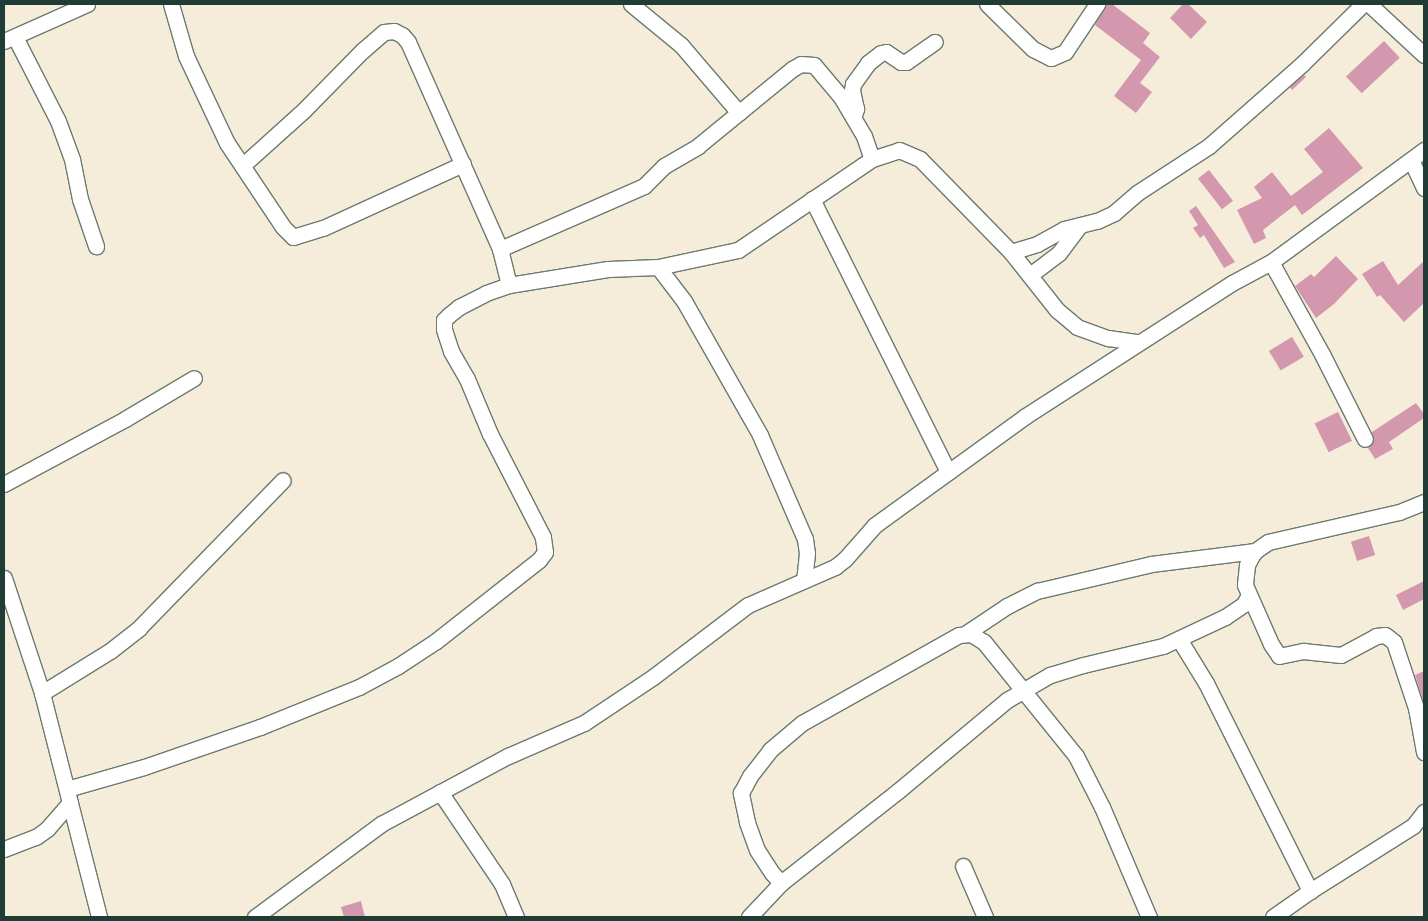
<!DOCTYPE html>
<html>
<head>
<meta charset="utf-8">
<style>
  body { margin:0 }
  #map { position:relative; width:1428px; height:921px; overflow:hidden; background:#f5edda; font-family:"Indie Flower",sans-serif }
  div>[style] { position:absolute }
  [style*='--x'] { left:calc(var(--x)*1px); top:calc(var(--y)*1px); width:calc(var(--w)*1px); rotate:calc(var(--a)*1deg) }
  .building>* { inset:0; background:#d398ad; transform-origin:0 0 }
  .roads { filter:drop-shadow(1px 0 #6a7b6e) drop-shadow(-1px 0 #6a7b6e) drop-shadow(0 1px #6a7b6e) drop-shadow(0 -1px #6a7b6e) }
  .minor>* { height:15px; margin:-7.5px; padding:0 7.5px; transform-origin:7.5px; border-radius:7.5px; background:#fff }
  span { translate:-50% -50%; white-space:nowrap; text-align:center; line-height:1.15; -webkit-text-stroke:5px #fff; paint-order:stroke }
  .frame { position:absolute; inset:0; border:5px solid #1f3d34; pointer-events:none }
</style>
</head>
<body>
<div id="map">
  <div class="building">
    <i style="clip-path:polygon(1106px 4px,1112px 4px,1150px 33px,1143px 43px,1160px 57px,1140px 83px,1152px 92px,1136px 113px,1114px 96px,1141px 60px,1095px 25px)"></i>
    <i style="clip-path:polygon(1183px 4px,1188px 4px,1207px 22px,1191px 39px,1170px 18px)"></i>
    <i style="left:1384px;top:41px;width:23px;height:52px;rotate:47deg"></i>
    <i style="clip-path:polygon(1304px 75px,1306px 77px,1292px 90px,1290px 87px)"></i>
    <i style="clip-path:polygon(1329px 128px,1363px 168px,1302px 215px,1295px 205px,1263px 230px,1266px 238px,1254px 244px,1237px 210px,1262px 198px,1254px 187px,1272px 172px,1291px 196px,1323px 172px,1304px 149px)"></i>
    <i style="left:1209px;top:170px;width:39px;height:14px;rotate:52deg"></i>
    <i style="clip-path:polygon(1196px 206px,1235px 262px,1224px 268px,1204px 235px,1200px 238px,1193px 228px,1198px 225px,1189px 211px)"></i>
    <i style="clip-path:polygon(1336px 256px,1358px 279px,1334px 304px,1316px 318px,1295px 286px,1311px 274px,1314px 277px)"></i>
    <i style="clip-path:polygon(1383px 261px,1398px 285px,1424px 261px,1424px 303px,1404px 322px,1380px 295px,1377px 297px,1362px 274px)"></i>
    <i style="left:1292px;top:337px;width:23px;height:27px;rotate:59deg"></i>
    <i style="clip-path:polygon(1416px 403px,1424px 414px,1424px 418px,1389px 442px,1393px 449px,1375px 459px,1368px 448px,1374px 440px,1372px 432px)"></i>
    <i style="left:1338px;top:412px;width:32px;height:26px;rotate:64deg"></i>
    <i style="left:1369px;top:536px;width:20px;height:19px;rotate:72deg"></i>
    <i style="clip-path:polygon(1424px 581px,1424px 599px,1403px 610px,1396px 595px)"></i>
    <i style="clip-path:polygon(1424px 671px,1424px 703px,1415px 675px)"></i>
    <i style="clip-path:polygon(361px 901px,365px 917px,344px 917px,341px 907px)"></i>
  </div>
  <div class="roads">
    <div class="minor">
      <i style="--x:171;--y:4;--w:54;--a:73.9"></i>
      <i style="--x:186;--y:56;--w:96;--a:64.8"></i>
      <i style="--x:227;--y:143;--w:101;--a:56.3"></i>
      <i style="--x:283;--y:227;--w:14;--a:45"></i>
      <i style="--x:293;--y:237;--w:31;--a:-17"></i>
      <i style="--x:323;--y:228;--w:154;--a:-24.6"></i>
      <i style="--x:631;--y:4;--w:65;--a:39.4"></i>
      <i style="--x:681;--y:45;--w:89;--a:49.5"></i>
      <i style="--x:987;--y:4;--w:64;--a:44.4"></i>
      <i style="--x:1033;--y:49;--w:20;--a:27"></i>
      <i style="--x:1051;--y:58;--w:15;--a:-23"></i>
      <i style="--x:1065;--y:52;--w:58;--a:-56.3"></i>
      <i style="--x:1369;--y:4;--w:75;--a:42.8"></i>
      <i style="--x:15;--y:37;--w:94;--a:62.9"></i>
      <i style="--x:58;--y:121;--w:40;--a:69.8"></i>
      <i style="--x:72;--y:159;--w:41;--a:78.7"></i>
      <i style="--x:80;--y:199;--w:50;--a:71.2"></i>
      <i style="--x:4;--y:41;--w:91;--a:-24"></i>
      <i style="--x:853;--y:117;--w:9;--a:-69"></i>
      <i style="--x:856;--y:109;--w:19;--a:-102"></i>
      <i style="--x:852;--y:90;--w:6;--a:-81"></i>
      <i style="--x:853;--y:84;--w:26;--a:-54"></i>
      <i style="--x:868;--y:63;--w:16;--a:-38"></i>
      <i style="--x:881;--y:53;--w:5;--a:-11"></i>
      <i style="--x:886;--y:52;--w:18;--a:34"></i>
      <i style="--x:901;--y:62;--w:5;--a:0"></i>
      <i style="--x:906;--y:62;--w:35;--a:-35"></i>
      <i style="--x:1411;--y:160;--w:31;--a:65"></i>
      <i style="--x:243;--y:165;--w:82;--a:-42"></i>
      <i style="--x:304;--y:110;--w:83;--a:-45.5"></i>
      <i style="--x:362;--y:51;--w:29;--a:-41"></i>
      <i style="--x:384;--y:32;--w:10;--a:-6"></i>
      <i style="--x:394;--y:31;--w:9;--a:27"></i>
      <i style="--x:402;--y:35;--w:9;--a:49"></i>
      <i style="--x:408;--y:42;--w:227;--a:66"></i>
      <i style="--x:812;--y:199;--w:305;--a:63.5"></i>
      <i style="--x:1011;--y:252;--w:27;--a:-17"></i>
      <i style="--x:1037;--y:244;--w:31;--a:-29"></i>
      <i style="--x:1064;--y:229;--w:34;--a:-14"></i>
      <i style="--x:1097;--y:221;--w:19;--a:-25"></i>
      <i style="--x:1114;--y:213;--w:30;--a:-41"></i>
      <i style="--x:1137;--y:193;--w:86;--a:-33.1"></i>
      <i style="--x:1209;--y:146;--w:124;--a:-41.4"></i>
      <i style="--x:1302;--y:64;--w:86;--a:-44.5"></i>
      <i style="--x:1271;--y:262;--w:105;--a:61"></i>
      <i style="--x:1322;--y:354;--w:95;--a:63.2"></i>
      <i style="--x:658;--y:267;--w:43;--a:52.6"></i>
      <i style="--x:684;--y:301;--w:154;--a:60.4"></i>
      <i style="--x:760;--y:435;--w:113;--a:66.6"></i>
      <i style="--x:805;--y:539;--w:14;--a:82"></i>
      <i style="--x:807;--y:553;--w:27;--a:96"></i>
      <i style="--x:1030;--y:275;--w:36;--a:-37"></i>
      <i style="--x:1059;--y:253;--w:34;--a:-53"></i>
      <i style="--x:509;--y:285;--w:37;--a:-104"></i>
      <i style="--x:500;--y:249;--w:157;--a:-23.6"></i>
      <i style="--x:644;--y:186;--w:28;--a:-45"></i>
      <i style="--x:664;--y:166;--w:39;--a:-30"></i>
      <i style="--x:698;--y:146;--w:122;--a:-39.3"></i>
      <i style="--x:792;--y:69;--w:10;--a:-29"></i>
      <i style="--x:801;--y:64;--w:13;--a:4"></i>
      <i style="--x:814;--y:65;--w:42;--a:49.8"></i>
      <i style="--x:841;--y:97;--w:45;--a:59.5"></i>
      <i style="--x:864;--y:136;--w:24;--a:71"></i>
      <i style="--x:4;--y:484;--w:137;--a:-28.2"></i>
      <i style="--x:125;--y:419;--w:80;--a:-30.7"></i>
      <i style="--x:1424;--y:502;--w:27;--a:158"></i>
      <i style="--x:1399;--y:512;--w:134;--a:167.1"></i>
      <i style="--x:1268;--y:542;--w:16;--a:145"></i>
      <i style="--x:1255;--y:551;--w:7;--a:124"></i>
      <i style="--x:1251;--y:557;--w:9;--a:117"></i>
      <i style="--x:1247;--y:565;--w:20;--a:96"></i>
      <i style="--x:1245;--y:585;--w:64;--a:66.2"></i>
      <i style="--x:1271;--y:644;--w:14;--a:56"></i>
      <i style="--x:1279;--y:656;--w:25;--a:-12"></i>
      <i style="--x:1303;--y:651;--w:38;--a:6"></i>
      <i style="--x:1341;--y:655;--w:40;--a:-28"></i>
      <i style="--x:1376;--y:636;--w:9;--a:-6"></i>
      <i style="--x:1385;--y:635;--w:5;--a:37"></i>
      <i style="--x:1389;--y:638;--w:6;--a:39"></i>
      <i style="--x:1394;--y:642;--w:70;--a:71.6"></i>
      <i style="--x:1416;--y:708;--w:45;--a:79.7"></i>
      <i style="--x:4;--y:578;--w:121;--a:71.7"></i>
      <i style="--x:42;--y:693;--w:231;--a:75.7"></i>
      <i style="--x:965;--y:634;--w:50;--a:-33.7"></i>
      <i style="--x:1007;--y:606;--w:34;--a:-27"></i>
      <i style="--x:1037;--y:591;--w:117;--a:-13.3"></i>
      <i style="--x:1151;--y:564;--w:105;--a:-7.1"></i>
      <i style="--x:1179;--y:639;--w:52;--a:58.5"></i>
      <i style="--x:1206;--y:683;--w:233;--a:63.4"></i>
      <i style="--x:42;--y:693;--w:80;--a:-31.7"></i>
      <i style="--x:110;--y:651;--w:37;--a:-38"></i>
      <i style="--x:139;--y:628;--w:206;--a:-45.8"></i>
      <i style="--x:67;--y:789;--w:80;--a:-15.9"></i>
      <i style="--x:144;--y:767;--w:123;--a:-19"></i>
      <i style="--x:260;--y:727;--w:107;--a:-22"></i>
      <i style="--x:359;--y:687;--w:44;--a:-28.3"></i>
      <i style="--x:398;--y:666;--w:45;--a:-33.3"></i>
      <i style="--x:436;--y:641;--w:131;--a:-38.2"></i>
      <i style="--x:539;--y:560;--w:10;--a:-53"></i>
      <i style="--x:545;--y:552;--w:15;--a:-98"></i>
      <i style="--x:543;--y:537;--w:116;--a:-117.2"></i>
      <i style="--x:490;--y:434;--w:60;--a:-112.7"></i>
      <i style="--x:467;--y:379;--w:32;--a:-120"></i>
      <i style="--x:451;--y:351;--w:23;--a:-108"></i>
      <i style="--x:444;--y:329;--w:9;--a:-90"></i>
      <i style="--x:444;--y:320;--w:7;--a:-45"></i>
      <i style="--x:449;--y:315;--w:13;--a:-39"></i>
      <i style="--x:459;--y:307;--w:30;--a:-27"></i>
      <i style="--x:486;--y:293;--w:24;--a:-19"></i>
      <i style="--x:509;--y:285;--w:100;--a:-9.2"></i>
      <i style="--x:608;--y:269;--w:50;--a:-2.3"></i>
      <i style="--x:658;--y:267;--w:82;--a:-12"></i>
      <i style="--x:738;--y:250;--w:162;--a:-34.2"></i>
      <i style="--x:872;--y:159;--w:28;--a:-18"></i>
      <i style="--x:899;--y:150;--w:23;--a:23"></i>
      <i style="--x:920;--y:159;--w:130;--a:45.6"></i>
      <i style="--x:1011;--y:252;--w:74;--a:51.6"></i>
      <i style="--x:1057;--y:310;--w:26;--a:40"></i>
      <i style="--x:1077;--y:327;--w:33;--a:20"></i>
      <i style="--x:1108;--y:338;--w:30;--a:8"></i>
      <i style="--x:440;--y:792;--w:111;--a:56"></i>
      <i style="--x:502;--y:884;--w:36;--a:67"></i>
      <i style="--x:4;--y:849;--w:34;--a:-21"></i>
      <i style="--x:36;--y:837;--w:14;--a:-36"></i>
      <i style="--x:47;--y:829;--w:35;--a:-49"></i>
      <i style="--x:963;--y:866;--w:56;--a:66.7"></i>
      <i style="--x:781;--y:883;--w:13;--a:-132"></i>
      <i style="--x:772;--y:873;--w:27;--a:-123"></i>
      <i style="--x:757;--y:850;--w:30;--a:-110"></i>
      <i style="--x:747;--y:822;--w:30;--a:-102"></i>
      <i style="--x:741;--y:793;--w:19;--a:-62"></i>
      <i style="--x:750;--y:776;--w:33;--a:-52"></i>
      <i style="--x:770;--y:750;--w:42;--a:-40.2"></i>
      <i style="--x:802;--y:723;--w:180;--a:-29.3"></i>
      <i style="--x:959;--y:635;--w:12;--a:-5"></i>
      <i style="--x:971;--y:634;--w:15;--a:32"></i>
      <i style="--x:984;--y:642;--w:146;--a:51.1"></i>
      <i style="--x:1076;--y:756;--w:57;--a:63"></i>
      <i style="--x:1102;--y:807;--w:120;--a:66.9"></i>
      <i style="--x:255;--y:917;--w:157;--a:-36.4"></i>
      <i style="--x:381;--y:824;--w:144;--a:-28.2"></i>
      <i style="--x:508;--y:756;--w:83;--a:-23.5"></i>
      <i style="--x:584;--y:723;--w:83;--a:-33.7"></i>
      <i style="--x:653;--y:677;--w:119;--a:-37.2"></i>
      <i style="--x:748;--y:605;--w:95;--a:-23.6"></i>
      <i style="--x:835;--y:567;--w:13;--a:-39"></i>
      <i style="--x:845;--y:559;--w:45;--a:-48.6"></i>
      <i style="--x:875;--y:525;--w:184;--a:-35.9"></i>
      <i style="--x:1024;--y:417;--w:247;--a:-32.8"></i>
      <i style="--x:1232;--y:283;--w:44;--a:-28.3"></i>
      <i style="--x:1271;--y:262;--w:190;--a:-36.2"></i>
      <i style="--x:749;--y:917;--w:47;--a:-46.7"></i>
      <i style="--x:781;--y:883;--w:149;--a:-38.2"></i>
      <i style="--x:898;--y:791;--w:142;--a:-39.9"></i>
      <i style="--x:1007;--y:700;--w:50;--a:-30.2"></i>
      <i style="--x:1050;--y:675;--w:34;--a:-17"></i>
      <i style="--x:1083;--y:665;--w:82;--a:-13.4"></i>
      <i style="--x:1163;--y:646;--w:68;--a:-25.1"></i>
      <i style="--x:1225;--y:617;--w:23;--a:-34"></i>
      <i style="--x:1244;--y:604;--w:10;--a:-61"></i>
      <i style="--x:1273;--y:917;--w:45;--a:-35.1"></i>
      <i style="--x:1310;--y:891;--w:122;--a:-32.3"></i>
      <i style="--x:1413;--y:826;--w:18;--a:-52"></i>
    </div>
  </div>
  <div class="frame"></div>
</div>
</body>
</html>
